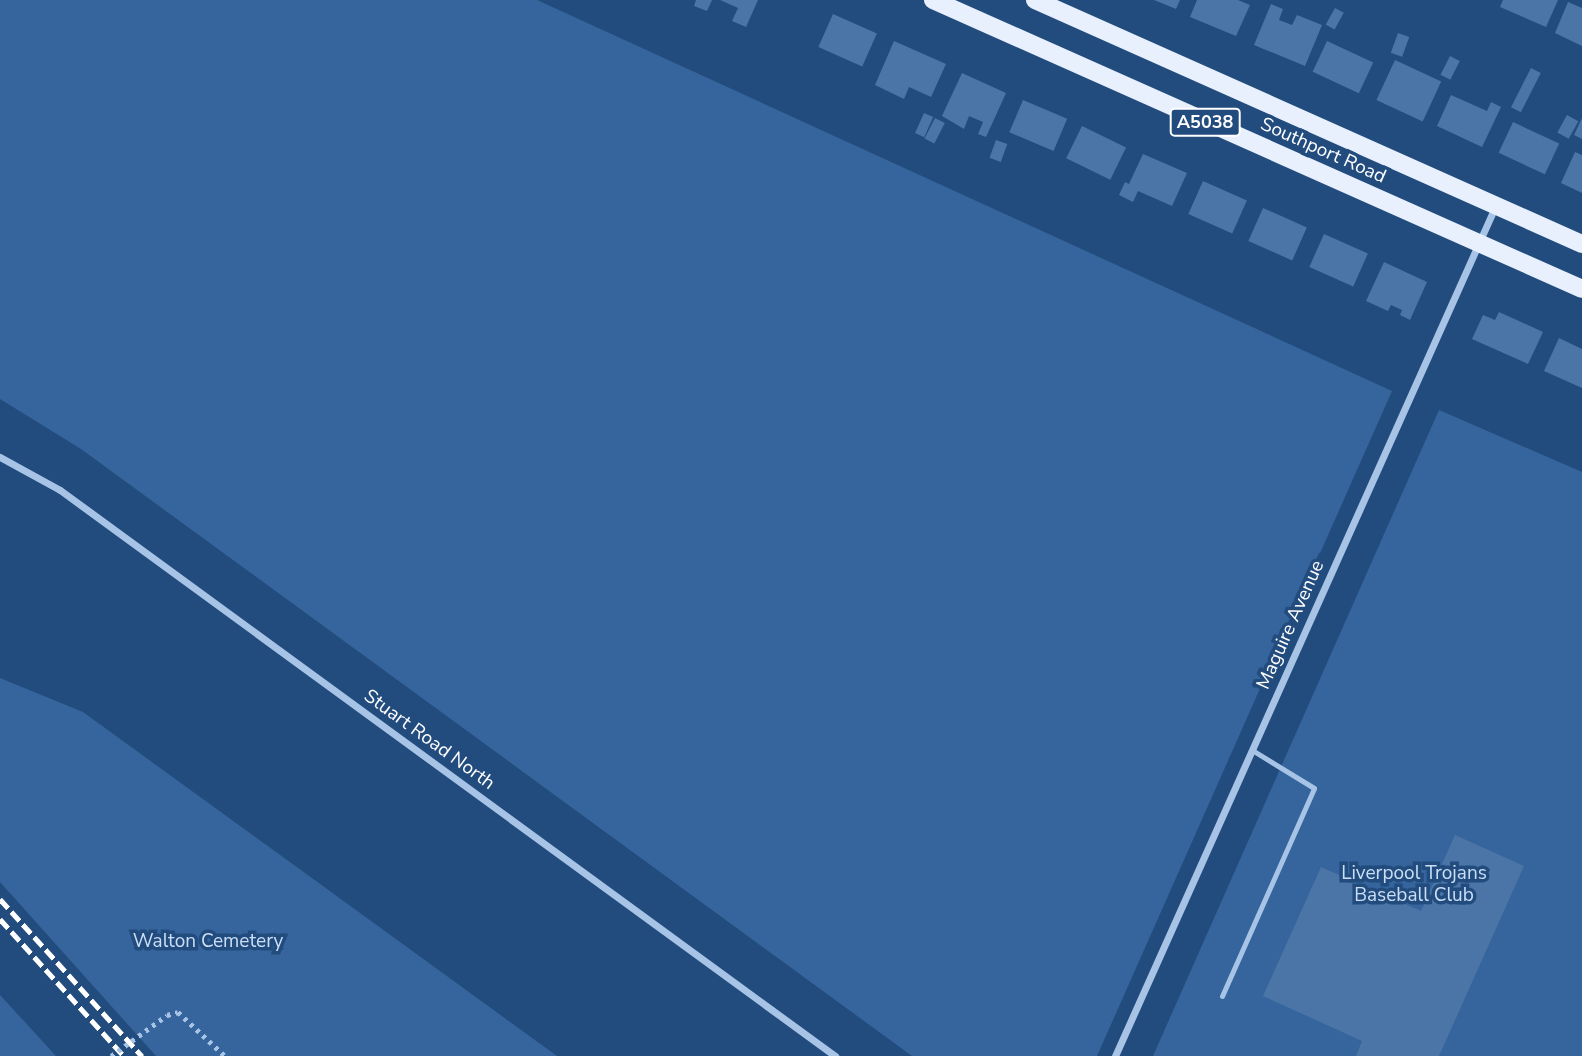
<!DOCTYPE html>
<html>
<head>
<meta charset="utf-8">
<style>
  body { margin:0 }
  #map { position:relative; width:1582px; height:1056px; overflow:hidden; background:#224c7e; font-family:"Nunito Sans",sans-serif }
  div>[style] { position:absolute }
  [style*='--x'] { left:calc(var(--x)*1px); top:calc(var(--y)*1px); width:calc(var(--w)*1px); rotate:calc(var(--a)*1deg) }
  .green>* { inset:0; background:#35659c }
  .building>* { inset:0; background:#4b75a7; transform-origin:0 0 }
  .path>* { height:4.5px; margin-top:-2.25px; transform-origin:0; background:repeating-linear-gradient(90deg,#a7c4e6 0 3.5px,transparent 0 8.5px) }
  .lane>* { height:5px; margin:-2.5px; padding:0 2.5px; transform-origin:2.5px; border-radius:2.5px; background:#a7c4e6 }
  .street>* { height:7px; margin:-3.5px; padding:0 3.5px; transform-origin:3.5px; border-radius:3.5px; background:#a7c4e6 }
  .primary>* { height:18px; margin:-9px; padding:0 9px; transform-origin:9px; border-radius:9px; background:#e8f0fd }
  .rail>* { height:5px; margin-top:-2.5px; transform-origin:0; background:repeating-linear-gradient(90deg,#fff 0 12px,transparent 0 17px) }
  .path-bridge>* { height:4.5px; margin-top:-2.25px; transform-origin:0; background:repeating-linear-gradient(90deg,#a7c4e6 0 3.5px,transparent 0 8.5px) }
  span { translate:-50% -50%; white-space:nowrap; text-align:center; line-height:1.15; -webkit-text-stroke:7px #224c7e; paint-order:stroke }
  .shield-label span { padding:2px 5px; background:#224c7e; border:2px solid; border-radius:5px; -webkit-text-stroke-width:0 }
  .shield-label { font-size:18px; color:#fff; font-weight:700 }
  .street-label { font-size:19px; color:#fff }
  .park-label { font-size:19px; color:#cadef5 }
</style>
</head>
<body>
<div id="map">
  <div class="green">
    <i style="clip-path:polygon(0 0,537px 0,1392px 391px,1097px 1056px,912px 1056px,81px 449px,0 399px)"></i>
    <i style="clip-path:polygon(1439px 410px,1582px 472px,1582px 1056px,1153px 1056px)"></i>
    <i style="clip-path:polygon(0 678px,83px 712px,557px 1056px,156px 1056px,0 882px)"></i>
    <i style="clip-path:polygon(0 995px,56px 1056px,0 1056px)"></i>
  </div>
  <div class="building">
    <i style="clip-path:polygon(696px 0,712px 0,707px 11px,694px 6px)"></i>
    <i style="clip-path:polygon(720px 0,758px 0,746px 27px,732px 21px,738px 8px)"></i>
    <i style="clip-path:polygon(1154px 0,1180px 0,1176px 9px)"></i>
    <i style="clip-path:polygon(1197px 0,1238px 0,1250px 5px,1236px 36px,1190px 17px)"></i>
    <i style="clip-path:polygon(1503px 0,1558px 0,1546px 27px,1500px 7px)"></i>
    <i style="clip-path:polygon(1568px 2px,1582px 8px,1582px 46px,1555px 33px)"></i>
    <i style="clip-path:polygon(1271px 4px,1283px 9px,1279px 20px,1292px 25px,1297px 15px,1322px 25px,1305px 66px,1254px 45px)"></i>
    <i style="left:1335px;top:8px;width:10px;height:19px;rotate:29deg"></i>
    <i style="left:833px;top:14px;width:48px;height:36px;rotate:24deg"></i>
    <i style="left:1398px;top:33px;width:12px;height:21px;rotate:20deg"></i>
    <i style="clip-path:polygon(894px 41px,946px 64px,931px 97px,909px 87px,904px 99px,875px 85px)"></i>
    <i style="left:1327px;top:41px;width:51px;height:34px;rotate:25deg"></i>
    <i style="left:1450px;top:56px;width:11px;height:21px;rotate:27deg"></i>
    <i style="left:1395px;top:60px;width:51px;height:44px;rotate:25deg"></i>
    <i style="left:1531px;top:68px;width:11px;height:44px;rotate:27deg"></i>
    <i style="clip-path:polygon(962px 73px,1006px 93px,986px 137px,978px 134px,983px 122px,969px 116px,964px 129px,942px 116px)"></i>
    <i style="clip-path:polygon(1451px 95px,1487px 111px,1491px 102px,1501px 107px,1482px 147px,1437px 126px)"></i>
    <i style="left:1023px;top:100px;width:48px;height:35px;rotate:23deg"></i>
    <i style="left:924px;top:113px;width:10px;height:22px;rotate:24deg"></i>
    <i style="left:1567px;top:115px;width:13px;height:20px;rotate:29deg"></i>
    <i style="left:935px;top:118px;width:11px;height:23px;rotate:27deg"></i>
    <i style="clip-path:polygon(1582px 118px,1582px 139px,1574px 135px)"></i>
    <i style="left:1513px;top:122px;width:51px;height:34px;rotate:25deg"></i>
    <i style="left:1082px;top:126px;width:49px;height:36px;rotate:26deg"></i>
    <i style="left:996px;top:140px;width:12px;height:19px;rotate:20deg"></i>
    <i style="clip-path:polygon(1575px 152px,1582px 155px,1582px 193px,1561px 183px)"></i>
    <i style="clip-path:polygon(1143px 154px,1187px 173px,1172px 206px,1138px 191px,1133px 202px,1119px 195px,1125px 182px,1129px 184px)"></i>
    <i style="left:1203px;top:181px;width:48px;height:36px;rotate:24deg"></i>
    <i style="left:1263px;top:208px;width:48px;height:36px;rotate:24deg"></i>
    <i style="left:1324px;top:234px;width:48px;height:36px;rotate:24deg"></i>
    <i style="clip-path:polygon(1384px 262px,1427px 282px,1410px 320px,1400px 315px,1402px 310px,1391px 305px,1388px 311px,1366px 301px)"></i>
    <i style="clip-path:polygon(1499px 312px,1543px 332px,1528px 364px,1472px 339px,1483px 315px,1495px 320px)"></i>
    <i style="clip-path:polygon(1559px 338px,1582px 349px,1582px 388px,1544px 371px)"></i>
    <i style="clip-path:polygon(1455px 835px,1524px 866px,1439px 1056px,1356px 1056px,1362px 1041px,1263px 996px,1321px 867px,1421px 911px)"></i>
  </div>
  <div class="path">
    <i style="--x:167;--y:1015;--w:11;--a:-15"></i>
    <i style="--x:178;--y:1012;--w:64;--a:43.1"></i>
  </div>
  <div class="lane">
    <i style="--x:1222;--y:996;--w:227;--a:-66.1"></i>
    <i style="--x:1314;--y:788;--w:73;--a:-148.5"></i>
  </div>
  <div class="street">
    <i style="--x:0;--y:457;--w:68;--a:28.8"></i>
    <i style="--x:60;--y:490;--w:960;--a:36.14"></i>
    <i style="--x:1115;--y:1056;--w:930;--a:-65.89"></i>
  </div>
  <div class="primary">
    <i style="--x:933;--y:0;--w:710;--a:24"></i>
    <i style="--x:1035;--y:0;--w:599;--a:24.04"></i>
  </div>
  <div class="rail">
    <i style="--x:0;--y:899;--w:212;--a:47.9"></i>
    <i style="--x:0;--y:919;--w:185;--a:47.9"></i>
  </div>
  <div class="path-bridge">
    <i style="--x:111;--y:1056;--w:69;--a:-36.2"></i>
  </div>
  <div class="shield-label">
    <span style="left:1205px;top:122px">A5038</span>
  </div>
  <div class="street-label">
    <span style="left:1323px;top:151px;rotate:24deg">Southport Road</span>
    <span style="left:1291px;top:625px;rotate:-66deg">Maguire Avenue</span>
    <span style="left:429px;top:740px;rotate:36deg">Stuart Road North</span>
  </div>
  <div class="park-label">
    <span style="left:1414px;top:885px">Liverpool Trojans<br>Baseball Club</span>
    <span style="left:208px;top:942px">Walton Cemetery</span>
  </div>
</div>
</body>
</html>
